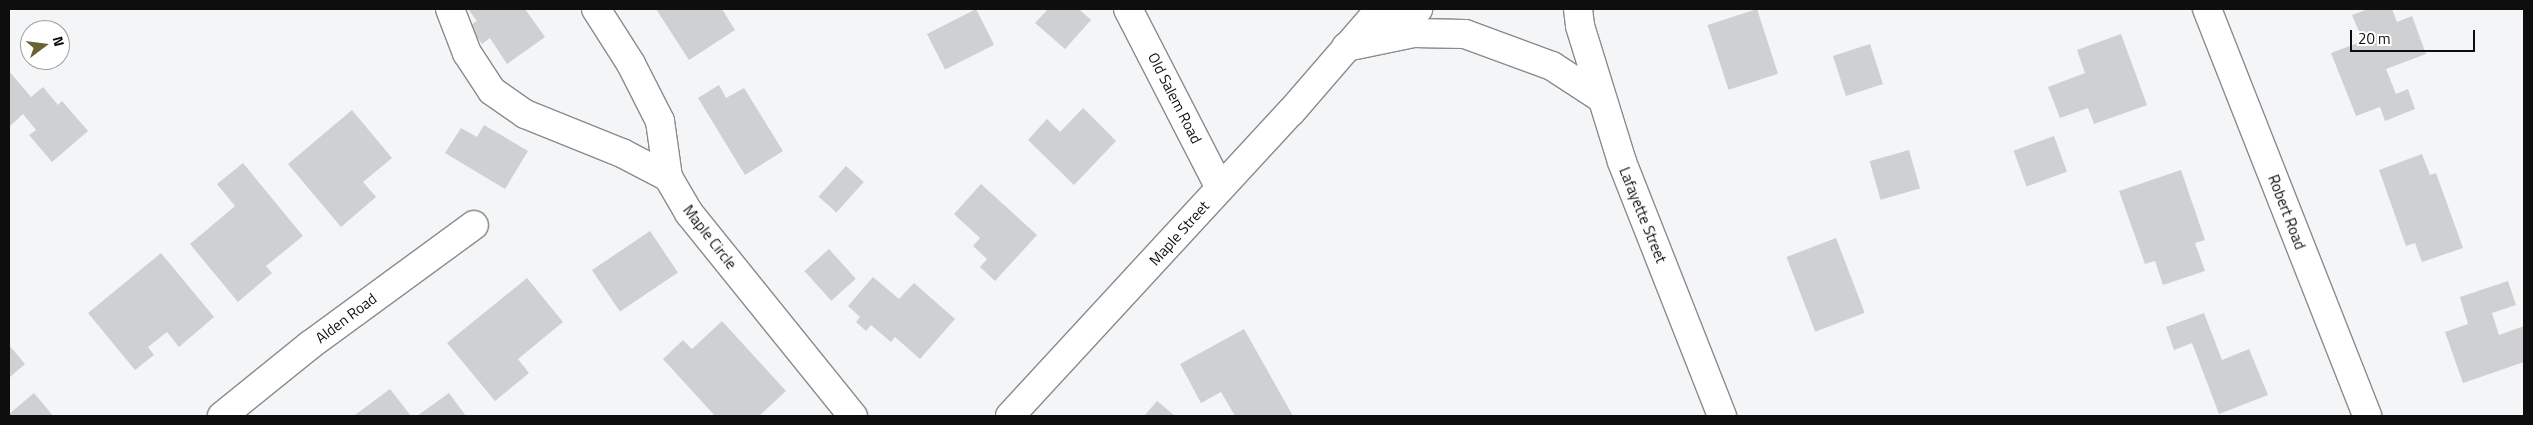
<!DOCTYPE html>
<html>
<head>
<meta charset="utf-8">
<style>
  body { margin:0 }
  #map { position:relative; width:2533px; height:425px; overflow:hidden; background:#f4f5f6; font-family:"Titillium Web",sans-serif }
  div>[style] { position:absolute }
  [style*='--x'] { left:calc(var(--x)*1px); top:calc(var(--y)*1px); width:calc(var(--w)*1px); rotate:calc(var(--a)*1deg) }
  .building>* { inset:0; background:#cfd0d1; transform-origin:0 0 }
  .roads { filter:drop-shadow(1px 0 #8a8b8c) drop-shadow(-1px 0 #8a8b8c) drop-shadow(0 1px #8a8b8c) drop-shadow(0 -1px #8a8b8c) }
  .minor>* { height:28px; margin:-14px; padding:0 14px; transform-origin:14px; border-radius:14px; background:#fff }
  .major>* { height:28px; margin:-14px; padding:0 14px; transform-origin:14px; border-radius:14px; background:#fff }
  span { translate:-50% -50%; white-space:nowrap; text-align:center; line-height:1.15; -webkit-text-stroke:5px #fff; paint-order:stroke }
  .street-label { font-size:15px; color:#0e0e0f }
  .frame { position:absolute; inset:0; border:10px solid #0e0e0f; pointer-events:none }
  .north { position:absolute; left:20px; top:20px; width:50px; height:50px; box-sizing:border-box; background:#fff; border:1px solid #9f9f9f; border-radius:50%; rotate:75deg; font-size:14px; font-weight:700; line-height:20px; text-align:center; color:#0e0e0f }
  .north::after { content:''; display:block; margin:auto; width:18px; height:22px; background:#686330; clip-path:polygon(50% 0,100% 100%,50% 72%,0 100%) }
  .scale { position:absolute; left:2350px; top:30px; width:125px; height:22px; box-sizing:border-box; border:2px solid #0e0e0f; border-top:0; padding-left:6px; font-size:15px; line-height:18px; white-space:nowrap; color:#0e0e0f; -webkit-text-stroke:4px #fff; paint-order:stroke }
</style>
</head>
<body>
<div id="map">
  <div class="building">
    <i style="clip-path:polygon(468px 9px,525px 9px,545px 37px,507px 64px,490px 38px,482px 44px,469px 26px,477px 21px)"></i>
    <i style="clip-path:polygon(656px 9px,722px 9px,735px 30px,689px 60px)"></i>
    <i style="left:976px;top:9px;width:40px;height:55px;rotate:63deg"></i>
    <i style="clip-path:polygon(1048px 9px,1079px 9px,1091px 20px,1065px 49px,1035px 23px)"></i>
    <i style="left:1757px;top:9px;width:68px;height:52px;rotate:72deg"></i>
    <i style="clip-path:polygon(2368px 9px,2392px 9px,2397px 22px,2412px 16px,2426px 54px,2386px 69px,2396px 94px,2408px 89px,2415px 109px,2385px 121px,2380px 107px,2356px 116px,2331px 53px,2363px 41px,2352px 15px)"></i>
    <i style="clip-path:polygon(2121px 34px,2147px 105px,2094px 124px,2088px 108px,2060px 118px,2048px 87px,2085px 73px,2077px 50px)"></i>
    <i style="left:1870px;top:44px;width:42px;height:39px;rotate:72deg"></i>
    <i style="clip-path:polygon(9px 71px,31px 97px,43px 87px,58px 105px,62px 101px,88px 131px,52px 162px,29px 135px,36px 130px,23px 114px,9px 127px)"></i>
    <i style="clip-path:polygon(719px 85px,726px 98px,744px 88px,783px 151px,745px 175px,698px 98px)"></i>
    <i style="clip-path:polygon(1083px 108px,1116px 141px,1074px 185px,1028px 140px,1047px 119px,1060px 132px)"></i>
    <i style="clip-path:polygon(352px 110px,392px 158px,363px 182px,376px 197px,341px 227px,288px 164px)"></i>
    <i style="clip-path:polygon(484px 125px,528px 151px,505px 189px,445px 153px,461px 128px,477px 137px)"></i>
    <i style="left:2054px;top:136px;width:38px;height:43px;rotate:70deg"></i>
    <i style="left:1909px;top:150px;width:40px;height:41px;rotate:74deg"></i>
    <i style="clip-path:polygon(2422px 154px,2430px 175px,2436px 173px,2463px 248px,2422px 262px,2415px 243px,2406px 246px,2379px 170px)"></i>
    <i style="clip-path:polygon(243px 163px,303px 236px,266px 266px,272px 273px,238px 302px,190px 244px,235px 206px,217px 184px)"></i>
    <i style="left:846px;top:166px;width:24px;height:41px;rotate:42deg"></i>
    <i style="clip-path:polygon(2181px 170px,2205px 240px,2195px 243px,2205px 271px,2163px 285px,2155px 261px,2145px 264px,2119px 191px)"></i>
    <i style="clip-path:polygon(981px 184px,1037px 235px,995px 281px,980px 267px,987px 259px,973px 246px,980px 238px,954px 214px)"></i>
    <i style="left:650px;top:231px;width:50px;height:70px;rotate:56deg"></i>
    <i style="left:1836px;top:238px;width:80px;height:53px;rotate:69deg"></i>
    <i style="left:829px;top:249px;width:40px;height:33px;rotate:48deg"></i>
    <i style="clip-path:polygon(161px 253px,214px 317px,179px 347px,167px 332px,148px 347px,154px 355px,135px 370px,88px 313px)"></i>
    <i style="clip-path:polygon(873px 277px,899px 299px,914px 283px,955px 319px,920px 359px,895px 337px,891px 342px,871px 325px,866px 331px,856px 322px,860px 317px,848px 306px)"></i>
    <i style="clip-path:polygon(527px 278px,563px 322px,518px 359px,529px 373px,495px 401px,447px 343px)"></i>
    <i style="clip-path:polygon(2508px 281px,2516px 305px,2492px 313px,2499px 335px,2524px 326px,2524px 362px,2463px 383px,2445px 332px,2468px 324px,2460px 297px)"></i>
    <i style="clip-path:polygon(2204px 313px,2222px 360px,2249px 349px,2268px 395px,2219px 414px,2192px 343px,2174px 350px,2166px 327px)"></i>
    <i style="clip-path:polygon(722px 321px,786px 391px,759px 416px,715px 416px,663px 359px,683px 340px,692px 349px)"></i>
    <i style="clip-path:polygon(1244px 329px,1293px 416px,1235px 416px,1221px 392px,1201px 403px,1180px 364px)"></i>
    <i style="clip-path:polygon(9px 345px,25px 364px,9px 378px)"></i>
    <i style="clip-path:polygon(390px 389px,411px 416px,356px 416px,355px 415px)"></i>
    <i style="clip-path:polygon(34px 393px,53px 416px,9px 416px,9px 414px)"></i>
    <i style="clip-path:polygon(449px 393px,466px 416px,417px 416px)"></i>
    <i style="clip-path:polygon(1157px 401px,1175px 416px,1144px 416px)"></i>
  </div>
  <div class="roads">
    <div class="minor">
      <i style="--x:450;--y:9;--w:47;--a:68.9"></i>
      <i style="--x:467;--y:53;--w:45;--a:56.7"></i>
      <i style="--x:492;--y:91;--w:40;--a:34.9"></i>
      <i style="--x:525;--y:114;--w:105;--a:21.9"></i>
      <i style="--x:622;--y:153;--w:52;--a:27.6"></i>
      <i style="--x:596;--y:9;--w:65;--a:57.5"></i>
      <i style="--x:631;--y:64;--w:64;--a:63"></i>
      <i style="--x:660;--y:121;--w:57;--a:81.9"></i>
      <i style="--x:668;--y:177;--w:42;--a:59.7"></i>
      <i style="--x:689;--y:213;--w:261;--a:51.1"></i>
      <i style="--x:1128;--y:9;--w:201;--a:62.8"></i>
      <i style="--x:2207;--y:9;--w:437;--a:68.5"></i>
      <i style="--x:222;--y:416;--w:113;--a:-38.9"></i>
      <i style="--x:310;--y:345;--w:203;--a:-36.2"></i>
    </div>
    <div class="major">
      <i style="--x:1578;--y:9;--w:17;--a:83"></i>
      <i style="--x:1580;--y:26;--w:142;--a:72.8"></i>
      <i style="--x:1622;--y:162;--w:273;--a:68.5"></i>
      <i style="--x:1374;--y:32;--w:50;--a:-27.6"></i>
      <i style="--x:1346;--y:47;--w:69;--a:-11.6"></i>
      <i style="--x:1414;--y:33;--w:51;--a:1.1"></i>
      <i style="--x:1465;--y:34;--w:93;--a:20.2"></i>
      <i style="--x:1552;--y:66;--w:59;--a:33.1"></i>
      <i style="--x:1010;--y:416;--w:414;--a:-47.3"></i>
      <i style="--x:1291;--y:112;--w:136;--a:-49.2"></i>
    </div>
  </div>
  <div class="street-label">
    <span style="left:1175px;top:98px;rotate:63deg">Old Salem Road</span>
    <span style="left:2287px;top:212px;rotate:69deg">Robert Road</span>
    <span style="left:1643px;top:215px;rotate:68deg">Lafayette Street</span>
    <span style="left:1179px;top:233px;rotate:-48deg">Maple Street</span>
    <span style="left:710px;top:237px;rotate:52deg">Maple Circle</span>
    <span style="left:346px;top:318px;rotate:-37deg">Alden Road</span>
  </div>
  <div class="frame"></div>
  <div class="north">N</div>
  <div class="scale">20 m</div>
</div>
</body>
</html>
